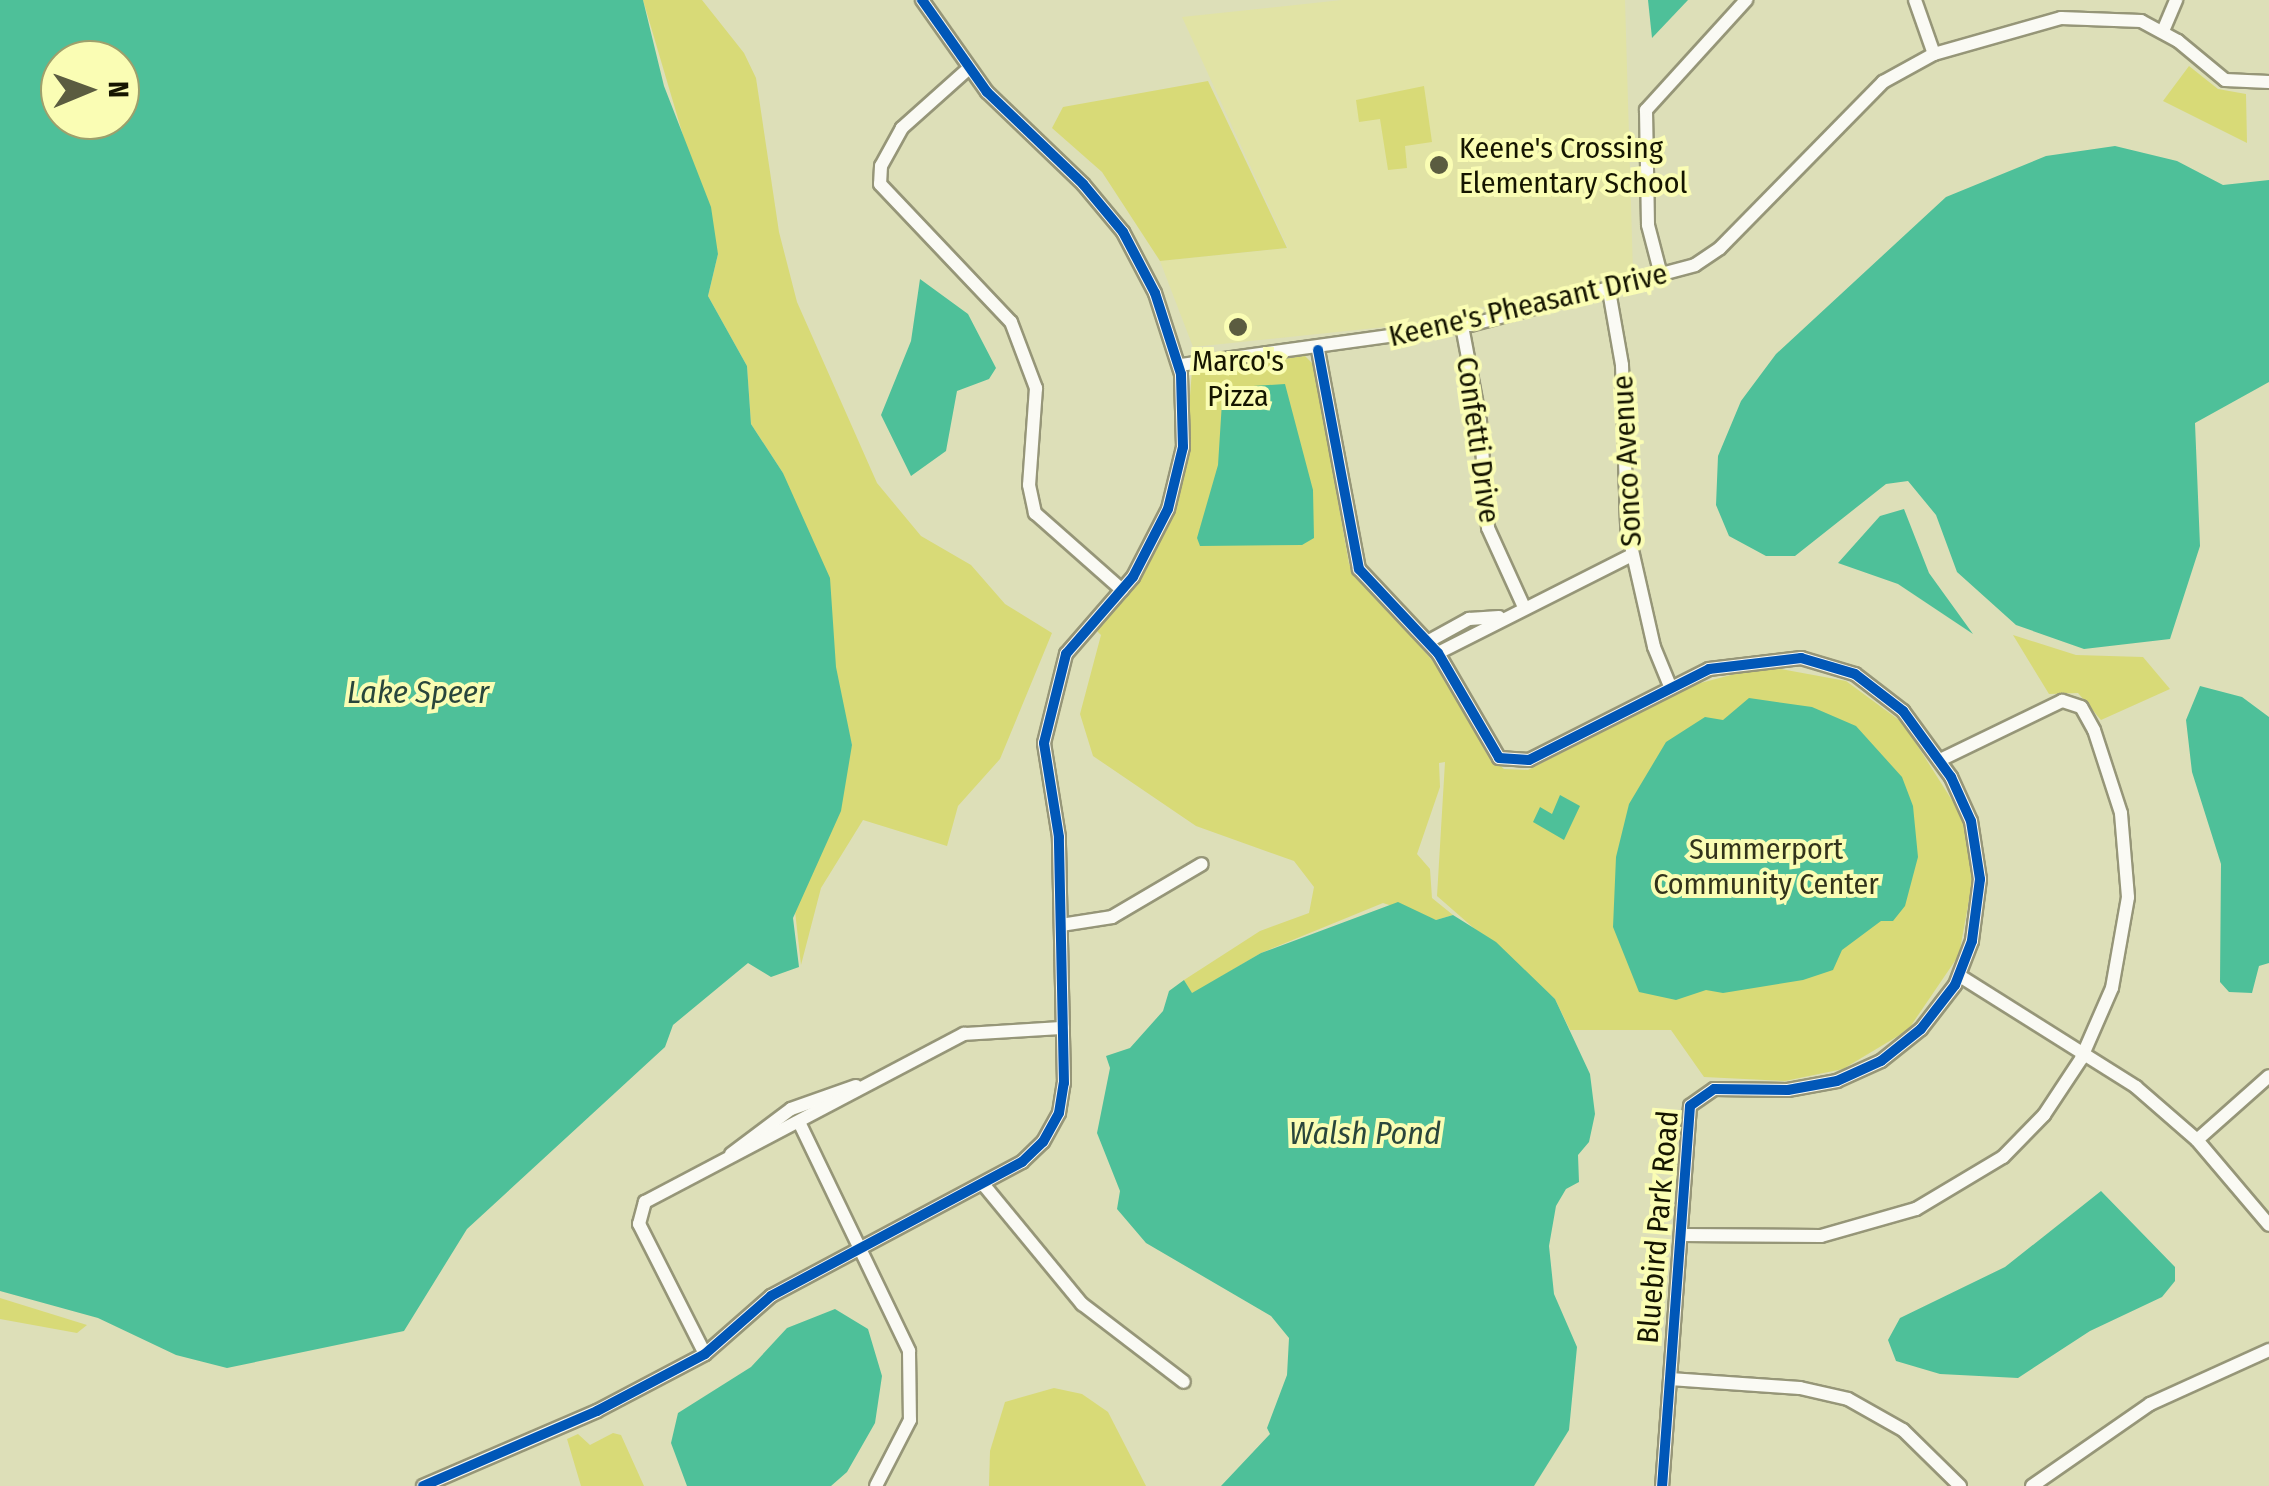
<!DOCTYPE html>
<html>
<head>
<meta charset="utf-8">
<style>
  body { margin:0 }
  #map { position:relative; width:2269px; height:1486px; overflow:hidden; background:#dddfb8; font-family:"Fira Sans Condensed",sans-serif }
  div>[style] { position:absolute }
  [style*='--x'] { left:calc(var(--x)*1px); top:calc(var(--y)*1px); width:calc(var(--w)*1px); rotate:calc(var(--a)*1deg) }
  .built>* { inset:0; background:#e1e3a5 }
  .green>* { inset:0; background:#d8da77 }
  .water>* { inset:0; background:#4ec099 }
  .roads { filter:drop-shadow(2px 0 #969678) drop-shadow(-2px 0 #969678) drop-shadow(0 2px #969678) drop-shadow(0 -2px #969678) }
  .minor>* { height:12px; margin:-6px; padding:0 6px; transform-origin:6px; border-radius:6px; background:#fafaf4 }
  .cycleway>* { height:10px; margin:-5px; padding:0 5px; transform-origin:5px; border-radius:5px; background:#0057b8 }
  .dots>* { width:28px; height:28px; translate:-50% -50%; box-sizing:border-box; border:5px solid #fafdb4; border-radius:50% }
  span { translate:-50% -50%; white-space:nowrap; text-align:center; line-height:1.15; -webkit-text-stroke:8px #fafdb4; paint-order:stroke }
  .poi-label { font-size:30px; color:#151500 }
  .left { translate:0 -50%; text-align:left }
  .street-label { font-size:30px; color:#151500 }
  .park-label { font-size:30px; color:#32331b }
  .water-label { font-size:32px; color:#29463c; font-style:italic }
  .north { position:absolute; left:40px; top:40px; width:100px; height:100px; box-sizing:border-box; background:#fafdb4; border:2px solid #9ea06c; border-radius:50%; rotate:89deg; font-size:28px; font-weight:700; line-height:40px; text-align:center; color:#151500 }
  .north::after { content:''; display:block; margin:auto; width:35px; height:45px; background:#5b5c40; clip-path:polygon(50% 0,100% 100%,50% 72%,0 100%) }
</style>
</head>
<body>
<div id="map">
  <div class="built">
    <i style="clip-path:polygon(1342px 0,1625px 0,1633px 273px,1404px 325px,1193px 347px,1160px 261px,1288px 248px,1182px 17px)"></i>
  </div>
  <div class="green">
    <i style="clip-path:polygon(643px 0,702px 0,744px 53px,756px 78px,779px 232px,797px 302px,877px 483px,921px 536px,971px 565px,1005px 604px,1052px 633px,1000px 759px,958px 806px,947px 846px,863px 820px,821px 888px,801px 965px,794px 902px,852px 745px,783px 473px,751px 424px,747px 366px,708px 296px,718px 254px)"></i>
    <i style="clip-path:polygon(2189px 66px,2218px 89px,2246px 94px,2247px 143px,2163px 101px)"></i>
    <i style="clip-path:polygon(1208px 81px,1287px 248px,1160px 261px,1102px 172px,1052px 128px,1063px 107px)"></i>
    <i style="clip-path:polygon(1424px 86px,1432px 142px,1405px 146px,1407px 168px,1388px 170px,1380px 119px,1359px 122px,1356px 100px)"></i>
    <i style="clip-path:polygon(1305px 356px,1314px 365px,1349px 564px,1443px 673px,1487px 754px,1504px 769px,1528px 770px,1693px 685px,1765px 666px,1846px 681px,1903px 723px,1962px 816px,1973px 878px,1959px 955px,1908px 1030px,1843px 1069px,1785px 1081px,1704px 1077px,1671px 1030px,1570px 1030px,1555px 999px,1437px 896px,1445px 762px,1439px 763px,1440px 787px,1417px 854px,1430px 869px,1432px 898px,1453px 915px,1436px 920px,1383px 903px,1261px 953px,1192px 994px,1184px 980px,1260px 931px,1309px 913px,1314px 887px,1294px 861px,1196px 826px,1093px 756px,1080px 714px,1101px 635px,1094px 628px,1139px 577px,1165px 531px,1184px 474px,1192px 370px)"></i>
    <i style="clip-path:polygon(2013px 635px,2076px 655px,2143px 657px,2170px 689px,2101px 720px,2078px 693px,2049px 694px)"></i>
    <i style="clip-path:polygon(0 1298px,87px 1325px,77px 1333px,0 1319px)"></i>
    <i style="clip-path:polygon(1054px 1388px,1082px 1394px,1108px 1412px,1146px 1486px,989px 1486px,990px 1451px,1005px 1402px)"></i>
    <i style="clip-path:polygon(613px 1433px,621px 1435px,644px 1486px,581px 1486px,567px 1439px,578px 1434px,590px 1445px)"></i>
  </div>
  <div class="water">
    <i style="clip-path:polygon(evenodd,0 0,643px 0,664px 86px,711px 207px,718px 254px,708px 296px,747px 366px,751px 424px,783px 473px,830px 578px,836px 667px,852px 745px,841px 811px,793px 918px,799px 967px,771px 977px,748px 963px,673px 1025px,665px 1047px,467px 1229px,404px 1331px,227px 1368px,176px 1355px,98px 1318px,0 1291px,0 0,60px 60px,120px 60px,120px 120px,60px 120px,60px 60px)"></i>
    <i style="clip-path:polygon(1648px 0,1688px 0,1652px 38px)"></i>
    <i style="clip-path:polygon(2115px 146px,2177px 161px,2223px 185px,2269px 180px,2269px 382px,2195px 423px,2200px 546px,2170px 639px,2084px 649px,2016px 625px,1957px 572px,1936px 515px,1908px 481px,1886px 484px,1795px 556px,1766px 556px,1729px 536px,1716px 505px,1718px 456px,1741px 401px,1776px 354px,1946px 197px,2046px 156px)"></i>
    <i style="clip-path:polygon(920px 279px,968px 314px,996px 368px,989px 379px,957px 391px,946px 451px,911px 476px,881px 415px,911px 341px)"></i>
    <i style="clip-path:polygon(1285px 384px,1313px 490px,1314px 538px,1302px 545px,1200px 546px,1197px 538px,1218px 465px,1222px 402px,1238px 387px)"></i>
    <i style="clip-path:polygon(1904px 509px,1929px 573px,1973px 634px,1898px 584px,1838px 563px,1880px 516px)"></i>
    <i style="clip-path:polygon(2200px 686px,2242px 697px,2269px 717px,2269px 963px,2259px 966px,2252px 993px,2229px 992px,2220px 982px,2221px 864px,2192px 772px,2186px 720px)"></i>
    <i style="clip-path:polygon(1749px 698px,1812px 707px,1856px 726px,1902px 777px,1913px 806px,1918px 857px,1905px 906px,1893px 921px,1881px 921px,1842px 950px,1833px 970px,1803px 980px,1723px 993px,1706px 990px,1676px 1000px,1639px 992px,1613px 927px,1616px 857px,1629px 804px,1666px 742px,1705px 717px,1723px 720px)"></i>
    <i style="clip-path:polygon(1560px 795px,1580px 806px,1564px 840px,1533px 822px,1540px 807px,1552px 814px)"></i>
    <i style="clip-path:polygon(1398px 902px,1436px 920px,1453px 915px,1496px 942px,1555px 999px,1590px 1074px,1595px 1114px,1589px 1142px,1578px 1155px,1579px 1182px,1566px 1189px,1556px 1206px,1549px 1246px,1554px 1294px,1577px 1347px,1569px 1430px,1534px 1486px,1221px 1486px,1270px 1434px,1267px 1428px,1287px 1375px,1289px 1338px,1271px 1316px,1146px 1243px,1117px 1209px,1120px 1191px,1097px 1133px,1110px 1068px,1106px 1056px,1130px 1048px,1163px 1011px,1169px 991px,1184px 980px,1192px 993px,1261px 953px)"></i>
    <i style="clip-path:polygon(2101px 1191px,2175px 1267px,2175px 1281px,2162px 1297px,2090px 1331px,2018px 1378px,1940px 1374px,1896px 1361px,1888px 1340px,1900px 1318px,2005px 1267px)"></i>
    <i style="clip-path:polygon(835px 1309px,868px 1329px,882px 1376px,875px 1423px,847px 1472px,831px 1486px,687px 1486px,671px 1443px,678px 1413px,751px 1367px,787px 1328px)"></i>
  </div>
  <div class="roads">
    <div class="minor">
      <i style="--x:1915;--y:0;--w:57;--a:70.6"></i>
      <i style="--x:2163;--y:31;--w:34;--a:-67"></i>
      <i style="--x:968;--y:69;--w:89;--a:138.2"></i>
      <i style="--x:902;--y:128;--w:43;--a:118.9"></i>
      <i style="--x:881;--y:166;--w:18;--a:93"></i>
      <i style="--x:880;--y:184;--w:190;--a:46.5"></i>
      <i style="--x:1011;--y:322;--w:71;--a:69.3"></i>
      <i style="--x:1036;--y:388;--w:97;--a:94.1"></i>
      <i style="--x:1029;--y:485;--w:29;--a:78"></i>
      <i style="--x:1035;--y:513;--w:116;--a:41.5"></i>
      <i style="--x:1661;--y:275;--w:52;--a:-104.6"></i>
      <i style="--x:1648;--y:225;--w:115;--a:-91"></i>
      <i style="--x:1646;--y:110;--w:149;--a:-47.7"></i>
      <i style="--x:1609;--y:291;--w:75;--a:80"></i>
      <i style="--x:1622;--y:365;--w:163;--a:88.2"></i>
      <i style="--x:1627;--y:528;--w:122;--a:77.2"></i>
      <i style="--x:1654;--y:647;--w:42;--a:67.7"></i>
      <i style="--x:1462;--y:326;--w:97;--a:79.3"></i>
      <i style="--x:1480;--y:421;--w:107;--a:85.7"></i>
      <i style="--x:1488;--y:528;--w:87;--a:65.5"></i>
      <i style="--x:1318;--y:350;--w:223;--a:79.4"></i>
      <i style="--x:1359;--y:569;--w:115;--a:46.8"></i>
      <i style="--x:1438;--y:653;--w:121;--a:59.8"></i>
      <i style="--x:1499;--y:758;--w:30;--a:4"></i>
      <i style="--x:1529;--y:760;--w:202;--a:-26.8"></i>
      <i style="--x:1709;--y:669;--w:93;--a:-6.8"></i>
      <i style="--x:1801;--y:658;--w:56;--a:16.5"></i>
      <i style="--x:1855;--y:674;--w:61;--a:37.6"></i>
      <i style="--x:1903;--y:711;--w:82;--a:54"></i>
      <i style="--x:1951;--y:777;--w:48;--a:65.6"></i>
      <i style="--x:1971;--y:821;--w:59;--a:81.2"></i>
      <i style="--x:1980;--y:879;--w:63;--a:97.4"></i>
      <i style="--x:1972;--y:941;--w:47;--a:111.1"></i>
      <i style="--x:1955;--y:985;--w:56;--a:127.7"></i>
      <i style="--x:1921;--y:1029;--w:51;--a:141.3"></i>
      <i style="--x:1881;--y:1061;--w:48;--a:155.6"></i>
      <i style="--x:1837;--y:1081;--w:50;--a:169.6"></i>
      <i style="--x:1788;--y:1090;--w:74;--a:-179.2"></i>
      <i style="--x:1714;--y:1089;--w:29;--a:145"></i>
      <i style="--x:1690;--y:1106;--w:381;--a:94.2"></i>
      <i style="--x:1180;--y:365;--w:293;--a:-7.9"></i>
      <i style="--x:1470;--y:325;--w:233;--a:-14.9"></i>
      <i style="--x:1695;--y:265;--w:30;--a:-34"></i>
      <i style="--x:1720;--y:248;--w:233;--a:-45.5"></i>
      <i style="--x:1883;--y:82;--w:58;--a:-28.8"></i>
      <i style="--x:1934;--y:54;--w:132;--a:-15.8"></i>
      <i style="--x:2061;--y:18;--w:80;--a:2.1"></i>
      <i style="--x:2141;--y:21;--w:42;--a:28.4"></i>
      <i style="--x:2178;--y:41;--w:61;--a:39.7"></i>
      <i style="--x:2225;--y:80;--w:44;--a:2.6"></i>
      <i style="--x:1429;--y:641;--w:46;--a:-28.8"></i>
      <i style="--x:1469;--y:619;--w:30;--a:-4"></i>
      <i style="--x:1438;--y:653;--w:217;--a:-26.8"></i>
      <i style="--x:1061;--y:925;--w:52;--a:-8.9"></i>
      <i style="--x:1112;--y:917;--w:104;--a:-30.5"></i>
      <i style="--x:1960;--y:976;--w:208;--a:32.2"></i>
      <i style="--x:2136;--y:1087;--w:81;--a:41"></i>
      <i style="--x:2197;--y:1140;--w:111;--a:49.7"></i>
      <i style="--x:799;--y:1122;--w:254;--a:64.3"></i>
      <i style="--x:909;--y:1351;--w:69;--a:89.2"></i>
      <i style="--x:910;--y:1420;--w:74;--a:117.3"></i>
      <i style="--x:2197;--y:1140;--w:96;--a:-41.6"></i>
      <i style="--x:731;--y:1154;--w:75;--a:-36.9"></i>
      <i style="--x:791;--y:1109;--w:69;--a:-19.5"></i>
      <i style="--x:983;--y:1184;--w:156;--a:50.5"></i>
      <i style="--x:1082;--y:1304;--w:128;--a:37.4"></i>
      <i style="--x:1683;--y:1235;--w:138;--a:0.4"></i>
      <i style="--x:1821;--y:1236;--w:99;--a:-15.9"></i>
      <i style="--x:1916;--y:1209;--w:101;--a:-30.9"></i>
      <i style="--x:2003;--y:1157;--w:59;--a:-45.7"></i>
      <i style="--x:2044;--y:1115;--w:67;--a:-56.5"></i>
      <i style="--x:2081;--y:1059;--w:77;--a:-66.4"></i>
      <i style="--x:2112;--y:988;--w:92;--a:-80"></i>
      <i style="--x:2128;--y:897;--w:84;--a:-94.8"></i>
      <i style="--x:2121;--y:813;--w:87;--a:-108"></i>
      <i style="--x:2094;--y:730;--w:26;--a:-119"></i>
      <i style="--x:2081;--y:707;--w:20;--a:-162"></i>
      <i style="--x:2062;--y:701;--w:136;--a:154.2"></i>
      <i style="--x:705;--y:1354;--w:146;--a:-116.9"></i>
      <i style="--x:639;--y:1224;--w:23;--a:-75"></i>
      <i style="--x:645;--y:1202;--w:361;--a:-27.8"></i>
      <i style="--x:964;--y:1034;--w:99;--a:-3.5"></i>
      <i style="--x:1670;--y:1379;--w:130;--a:4"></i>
      <i style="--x:1800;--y:1388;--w:49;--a:12.9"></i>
      <i style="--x:1848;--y:1399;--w:63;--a:29.4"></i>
      <i style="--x:1903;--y:1430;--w:80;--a:44.5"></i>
      <i style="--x:423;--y:1486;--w:189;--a:-23.3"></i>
      <i style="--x:597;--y:1411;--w:122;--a:-27.8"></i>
      <i style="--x:705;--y:1354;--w:88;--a:-41.3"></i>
      <i style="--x:771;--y:1296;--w:285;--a:-28.1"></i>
      <i style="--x:1022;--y:1162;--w:29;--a:-44"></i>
      <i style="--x:1043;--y:1142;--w:33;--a:-61"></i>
      <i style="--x:1059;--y:1113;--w:30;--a:-81"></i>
      <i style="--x:1064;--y:1083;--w:246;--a:-91.2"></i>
      <i style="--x:1059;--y:837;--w:95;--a:-99.1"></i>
      <i style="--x:1044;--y:743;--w:92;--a:-76.1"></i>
      <i style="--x:1066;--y:654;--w:102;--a:-49"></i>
      <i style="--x:1133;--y:577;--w:76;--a:-62.8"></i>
      <i style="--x:1168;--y:509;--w:64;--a:-76.4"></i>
      <i style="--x:1183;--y:447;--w:73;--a:-91.6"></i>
      <i style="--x:1181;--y:374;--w:85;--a:-107.8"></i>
      <i style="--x:1155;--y:293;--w:69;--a:-117.7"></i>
      <i style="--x:1123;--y:232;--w:62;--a:-129.8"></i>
      <i style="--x:1083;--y:184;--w:133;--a:-136.2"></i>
      <i style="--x:987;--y:92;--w:113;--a:-125.2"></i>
      <i style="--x:2032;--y:1486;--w:144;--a:-34.8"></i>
      <i style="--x:2150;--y:1404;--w:131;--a:-24.4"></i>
    </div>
  </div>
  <div class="cycleway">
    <i style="--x:1318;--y:350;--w:223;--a:79.4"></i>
    <i style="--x:1359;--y:569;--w:115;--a:46.8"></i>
    <i style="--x:1438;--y:653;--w:121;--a:59.8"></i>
    <i style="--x:1499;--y:758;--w:30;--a:4"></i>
    <i style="--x:1529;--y:760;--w:202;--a:-26.8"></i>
    <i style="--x:1709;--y:669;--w:93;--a:-6.8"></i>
    <i style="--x:1801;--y:658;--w:56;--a:16.5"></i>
    <i style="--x:1855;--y:674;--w:61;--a:37.6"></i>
    <i style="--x:1903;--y:711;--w:82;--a:54"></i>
    <i style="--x:1951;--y:777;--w:48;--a:65.6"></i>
    <i style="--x:1971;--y:821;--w:59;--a:81.2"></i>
    <i style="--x:1980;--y:879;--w:63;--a:97.4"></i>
    <i style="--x:1972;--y:941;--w:47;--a:111.1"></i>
    <i style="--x:1955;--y:985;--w:56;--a:127.7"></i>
    <i style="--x:1921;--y:1029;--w:51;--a:141.3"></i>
    <i style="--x:1881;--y:1061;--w:48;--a:155.6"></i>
    <i style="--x:1837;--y:1081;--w:50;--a:169.6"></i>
    <i style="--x:1788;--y:1090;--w:74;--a:-179.2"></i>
    <i style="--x:1714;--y:1089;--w:29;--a:145"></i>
    <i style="--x:1690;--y:1106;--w:381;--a:94.2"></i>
    <i style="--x:423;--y:1486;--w:189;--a:-23.3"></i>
    <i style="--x:597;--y:1411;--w:122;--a:-27.8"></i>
    <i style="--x:705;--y:1354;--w:88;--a:-41.3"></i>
    <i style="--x:771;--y:1296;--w:285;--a:-28.1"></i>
    <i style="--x:1022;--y:1162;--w:29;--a:-44"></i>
    <i style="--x:1043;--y:1142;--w:33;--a:-61"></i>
    <i style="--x:1059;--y:1113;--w:30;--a:-81"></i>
    <i style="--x:1064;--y:1083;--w:246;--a:-91.2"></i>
    <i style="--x:1059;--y:837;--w:95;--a:-99.1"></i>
    <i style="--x:1044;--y:743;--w:92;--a:-76.1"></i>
    <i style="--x:1066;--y:654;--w:102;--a:-49"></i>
    <i style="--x:1133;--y:577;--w:76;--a:-62.8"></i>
    <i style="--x:1168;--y:509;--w:64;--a:-76.4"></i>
    <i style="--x:1183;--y:447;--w:73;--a:-91.6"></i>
    <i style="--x:1181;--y:374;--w:85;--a:-107.8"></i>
    <i style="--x:1155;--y:293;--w:69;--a:-117.7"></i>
    <i style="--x:1123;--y:232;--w:62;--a:-129.8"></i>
    <i style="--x:1083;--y:184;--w:133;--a:-136.2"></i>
    <i style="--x:987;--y:92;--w:113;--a:-125.2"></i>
  </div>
  <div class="dots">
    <i style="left:1439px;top:165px;background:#5b5c40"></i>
    <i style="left:1238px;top:327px;background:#5b5c40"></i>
  </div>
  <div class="poi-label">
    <span class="left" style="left:1459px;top:165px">Keene's Crossing<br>Elementary School</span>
    <span style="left:1238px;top:378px">Marco's<br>Pizza</span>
  </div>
  <div class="street-label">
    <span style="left:1528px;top:305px;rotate:-13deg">Keene's Pheasant Drive</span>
    <span style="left:1478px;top:440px;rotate:82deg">Confetti Drive</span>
    <span style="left:1627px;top:461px;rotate:-93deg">Sonco Avenue</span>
    <span style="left:1658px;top:1227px;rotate:-85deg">Bluebird Park Road</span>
  </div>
  <div class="park-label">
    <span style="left:1766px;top:866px">Summerport<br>Community Center</span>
  </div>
  <div class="water-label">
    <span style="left:418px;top:692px">Lake Speer</span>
    <span style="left:1365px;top:1133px">Walsh Pond</span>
  </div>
  <div class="north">N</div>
</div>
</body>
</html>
